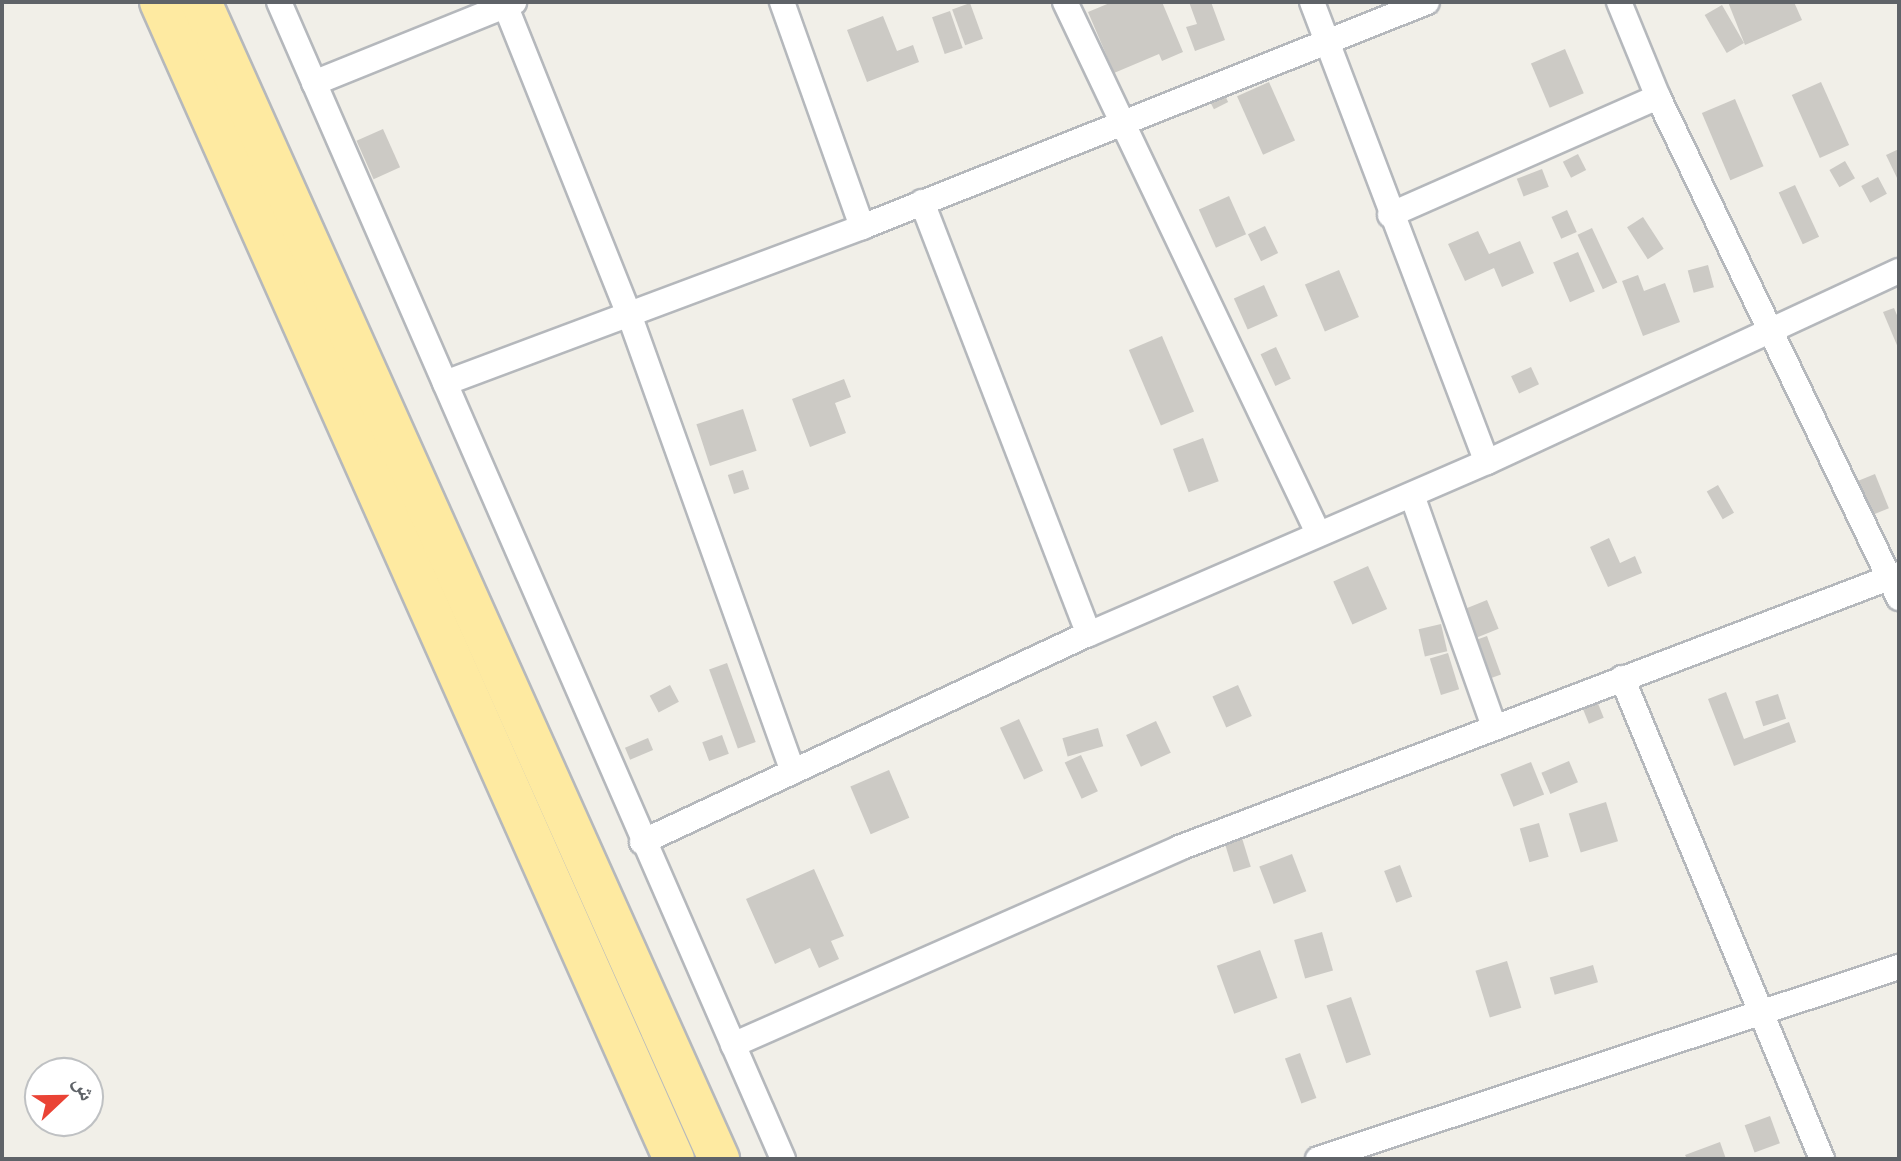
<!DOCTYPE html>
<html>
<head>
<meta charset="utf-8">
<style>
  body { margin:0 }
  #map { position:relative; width:1901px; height:1161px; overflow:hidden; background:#f1efe8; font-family:"Fira Sans","Noto Naskh Arabic",sans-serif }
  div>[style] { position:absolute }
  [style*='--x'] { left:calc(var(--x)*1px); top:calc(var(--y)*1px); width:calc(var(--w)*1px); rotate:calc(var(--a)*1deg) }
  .building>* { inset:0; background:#cccac5; transform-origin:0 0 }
  .roads { filter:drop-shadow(2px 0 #b5b8bc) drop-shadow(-2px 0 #b5b8bc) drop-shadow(0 2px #b5b8bc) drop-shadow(0 -2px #b5b8bc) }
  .minor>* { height:24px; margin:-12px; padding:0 12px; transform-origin:12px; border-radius:12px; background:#fff }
  .trunk>* { height:40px; margin:-20px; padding:0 20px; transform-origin:20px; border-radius:20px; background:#feeaa1 }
  span { translate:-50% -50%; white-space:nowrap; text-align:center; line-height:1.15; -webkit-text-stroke:8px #fff; paint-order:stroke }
  .frame { position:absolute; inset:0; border:4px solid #5f6368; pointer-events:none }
  .north { position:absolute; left:24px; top:1057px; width:80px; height:80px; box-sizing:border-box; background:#fff; border:2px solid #bfc1c3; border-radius:50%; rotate:68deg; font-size:22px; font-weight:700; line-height:32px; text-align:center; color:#5f6368 }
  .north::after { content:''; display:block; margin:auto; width:28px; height:36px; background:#ea4335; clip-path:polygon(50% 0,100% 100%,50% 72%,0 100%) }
</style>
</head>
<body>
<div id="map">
  <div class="building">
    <i style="clip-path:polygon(1112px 2px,1162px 2px,1183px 52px,1162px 61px,1159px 54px,1114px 73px,1088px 12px)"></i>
    <i style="clip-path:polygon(1189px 2px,1211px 2px,1225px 40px,1195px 51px,1186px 27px,1197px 24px)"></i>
    <i style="clip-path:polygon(1728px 2px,1794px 2px,1802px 20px,1745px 45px)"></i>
    <i style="left:970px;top:3px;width:38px;height:19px;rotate:70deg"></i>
    <i style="left:1722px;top:5px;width:44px;height:20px;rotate:60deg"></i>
    <i style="left:950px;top:11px;width:39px;height:19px;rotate:71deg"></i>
    <i style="clip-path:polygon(883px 16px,897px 51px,913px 45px,919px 62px,867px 82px,847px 30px)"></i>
    <i style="left:1565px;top:49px;width:48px;height:37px;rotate:67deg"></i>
    <i style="left:1269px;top:82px;width:64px;height:35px;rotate:66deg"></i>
    <i style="left:1821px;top:82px;width:69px;height:32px;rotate:66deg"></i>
    <i style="left:1220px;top:86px;width:18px;height:16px;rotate:63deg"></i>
    <i style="left:1735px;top:99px;width:73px;height:36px;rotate:67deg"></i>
    <i style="left:383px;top:129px;width:42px;height:29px;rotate:66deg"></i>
    <i style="clip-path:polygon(1899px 149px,1899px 182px,1886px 155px)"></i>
    <i style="left:1578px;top:154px;width:18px;height:17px;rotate:63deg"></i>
    <i style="left:1845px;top:161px;width:20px;height:18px;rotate:60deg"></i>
    <i style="left:1542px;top:169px;width:19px;height:27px;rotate:69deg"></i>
    <i style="left:1878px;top:177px;width:19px;height:19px;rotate:62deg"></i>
    <i style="left:1795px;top:185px;width:57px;height:18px;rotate:65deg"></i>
    <i style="left:1229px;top:196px;width:42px;height:33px;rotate:66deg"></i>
    <i style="left:1567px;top:210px;width:24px;height:17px;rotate:66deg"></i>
    <i style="left:1643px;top:217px;width:38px;height:19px;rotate:57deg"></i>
    <i style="left:1265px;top:226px;width:30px;height:19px;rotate:64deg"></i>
    <i style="left:1592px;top:228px;width:60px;height:16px;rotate:65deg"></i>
    <i style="clip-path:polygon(1478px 231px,1489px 254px,1520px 241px,1534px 273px,1502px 287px,1494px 268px,1465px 281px,1448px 244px)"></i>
    <i style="left:1578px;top:252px;width:43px;height:27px;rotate:67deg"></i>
    <i style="left:1708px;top:265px;width:23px;height:21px;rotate:75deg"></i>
    <i style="left:1339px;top:270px;width:51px;height:37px;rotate:67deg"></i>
    <i style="clip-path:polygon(1638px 275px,1644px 291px,1665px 283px,1680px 322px,1643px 336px,1622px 281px)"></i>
    <i style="left:1264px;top:285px;width:34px;height:33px;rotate:66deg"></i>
    <i style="clip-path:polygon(1894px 308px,1899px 320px,1899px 350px,1883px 312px)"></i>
    <i style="left:1162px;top:336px;width:82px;height:36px;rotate:67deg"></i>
    <i style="left:1276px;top:347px;width:35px;height:17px;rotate:65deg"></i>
    <i style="left:1531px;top:367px;width:19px;height:22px;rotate:65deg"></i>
    <i style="clip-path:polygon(844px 379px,851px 397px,835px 403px,846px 433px,810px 447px,792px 399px)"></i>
    <i style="left:743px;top:409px;width:44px;height:49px;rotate:72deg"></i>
    <i style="left:1203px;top:438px;width:46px;height:32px;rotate:70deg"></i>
    <i style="left:743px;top:470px;width:20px;height:16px;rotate:72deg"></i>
    <i style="left:1875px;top:474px;width:37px;height:20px;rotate:68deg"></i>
    <i style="left:1718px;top:485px;width:32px;height:13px;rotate:60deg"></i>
    <i style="clip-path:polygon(1609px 538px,1620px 563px,1635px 556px,1642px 573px,1608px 587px,1590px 547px)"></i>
    <i style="left:1368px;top:566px;width:47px;height:38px;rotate:66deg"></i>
    <i style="left:1487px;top:600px;width:31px;height:30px;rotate:68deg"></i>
    <i style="left:1441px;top:624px;width:28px;height:23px;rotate:77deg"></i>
    <i style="left:1487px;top:636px;width:41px;height:17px;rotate:70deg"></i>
    <i style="left:1448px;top:653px;width:38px;height:19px;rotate:73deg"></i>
    <i style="left:727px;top:663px;width:84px;height:19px;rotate:70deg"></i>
    <i style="left:670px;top:685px;width:19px;height:23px;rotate:62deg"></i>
    <i style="left:1238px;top:685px;width:34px;height:28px;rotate:66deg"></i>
    <i style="clip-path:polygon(1726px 692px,1744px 739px,1789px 722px,1796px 742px,1734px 766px,1708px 699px)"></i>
    <i style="left:1778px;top:694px;width:26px;height:24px;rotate:72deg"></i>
    <i style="left:1597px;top:701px;width:18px;height:16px;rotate:68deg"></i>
    <i style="left:1019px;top:719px;width:57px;height:21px;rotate:65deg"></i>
    <i style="left:1156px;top:721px;width:35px;height:33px;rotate:65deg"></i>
    <i style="left:1098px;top:728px;width:19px;height:37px;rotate:74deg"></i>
    <i style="left:722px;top:735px;width:20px;height:21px;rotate:70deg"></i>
    <i style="left:648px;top:738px;width:13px;height:25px;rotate:67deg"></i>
    <i style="left:1081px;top:755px;width:40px;height:18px;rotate:65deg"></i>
    <i style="left:1569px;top:761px;width:23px;height:30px;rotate:67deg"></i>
    <i style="left:1531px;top:762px;width:35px;height:33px;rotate:68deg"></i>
    <i style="left:889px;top:770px;width:52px;height:42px;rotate:67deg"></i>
    <i style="left:1606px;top:802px;width:41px;height:39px;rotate:73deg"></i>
    <i style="left:1539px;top:823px;width:35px;height:20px;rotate:74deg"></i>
    <i style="left:1242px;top:838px;width:30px;height:18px;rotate:73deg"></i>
    <i style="left:1292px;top:854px;width:40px;height:35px;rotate:69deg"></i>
    <i style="left:1400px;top:865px;width:34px;height:17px;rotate:69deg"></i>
    <i style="clip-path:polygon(814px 869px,844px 936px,831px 941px,839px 959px,819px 968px,810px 948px,775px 964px,746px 899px)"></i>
    <i style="left:1322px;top:932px;width:40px;height:29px;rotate:74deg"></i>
    <i style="left:1260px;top:950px;width:51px;height:46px;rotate:70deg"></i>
    <i style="left:1507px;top:961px;width:49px;height:33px;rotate:73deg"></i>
    <i style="left:1593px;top:965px;width:18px;height:45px;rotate:74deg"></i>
    <i style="left:1351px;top:997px;width:61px;height:26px;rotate:71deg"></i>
    <i style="left:1300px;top:1053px;width:48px;height:16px;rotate:70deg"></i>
    <i style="left:1770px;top:1116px;width:29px;height:27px;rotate:70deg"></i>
    <i style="clip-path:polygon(1720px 1142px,1726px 1159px,1687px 1159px,1685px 1155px)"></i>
  </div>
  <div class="roads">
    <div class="minor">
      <i style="--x:279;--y:2;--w:1262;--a:66.46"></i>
      <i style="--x:504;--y:2;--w:336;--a:68.2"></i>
      <i style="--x:629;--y:314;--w:486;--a:70.3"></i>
      <i style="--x:782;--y:2;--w:239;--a:70.4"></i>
      <i style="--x:1065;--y:2;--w:588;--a:64.52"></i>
      <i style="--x:1312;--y:2;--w:492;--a:69.2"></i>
      <i style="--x:1619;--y:2;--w:103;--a:67.7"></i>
      <i style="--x:1658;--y:97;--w:556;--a:64.31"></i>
      <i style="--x:314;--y:83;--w:216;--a:-22"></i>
      <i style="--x:922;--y:202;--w:463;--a:68.9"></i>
      <i style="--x:1390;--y:215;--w:293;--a:-23.8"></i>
      <i style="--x:445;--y:383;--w:445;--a:-20.5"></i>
      <i style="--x:862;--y:227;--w:608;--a:-21.71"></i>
      <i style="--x:1412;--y:495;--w:246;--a:70.5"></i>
      <i style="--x:1622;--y:678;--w:521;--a:67.42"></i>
      <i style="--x:642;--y:842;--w:493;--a:-25"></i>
      <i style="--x:1089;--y:634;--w:434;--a:-23.4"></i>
      <i style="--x:1487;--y:462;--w:454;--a:-24.9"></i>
      <i style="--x:733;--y:1045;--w:488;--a:-23.8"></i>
      <i style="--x:1179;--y:848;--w:770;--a:-20.83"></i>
      <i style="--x:1318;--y:1159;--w:612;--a:-18.29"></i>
    </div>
    <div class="trunk">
      <i style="--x:160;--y:2;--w:1266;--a:66.05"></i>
      <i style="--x:201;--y:2;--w:1268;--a:65.88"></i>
    </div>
  </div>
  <div class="frame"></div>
  <div class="north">ش</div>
</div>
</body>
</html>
